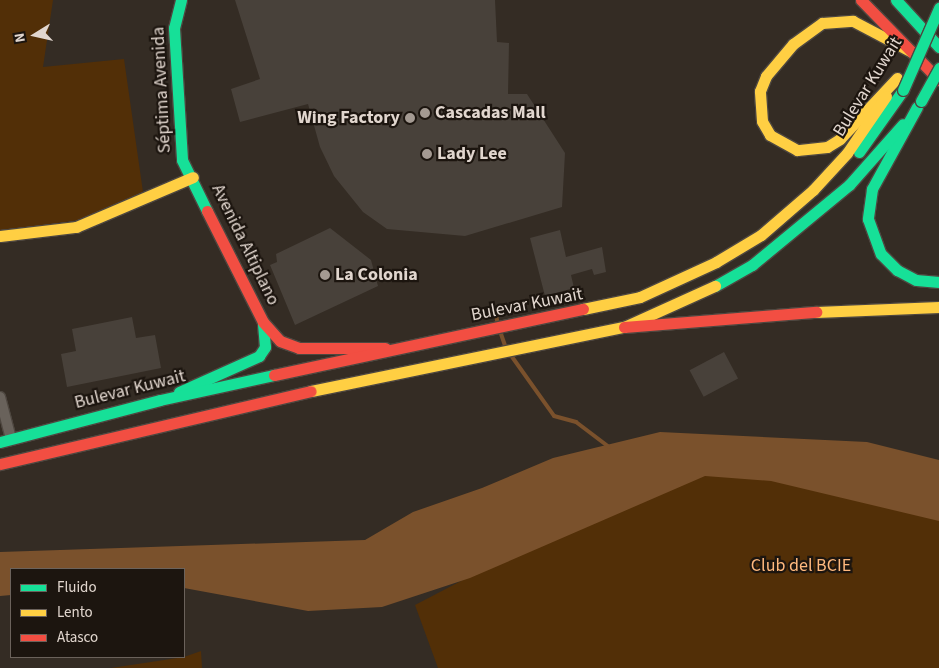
<!DOCTYPE html>
<html>
<head>
<meta charset="utf-8">
<style>
  body { margin:0 }
  #map { position:relative; width:939px; height:668px; overflow:hidden; background:#342c24; font-family:"Source Sans 3",sans-serif }
  div>[style] { position:absolute }
  [style*='--x'] { left:calc(var(--x)*1px); top:calc(var(--y)*1px); width:calc(var(--w)*1px); rotate:calc(var(--a)*1deg) }
  .green>* { inset:0; background:#522f07 }
  .water>* { inset:0; background:#7a512c }
  .stream>* { height:4px; margin:-2px; padding:0 2px; transform-origin:2px; border-radius:2px; background:#7a512c }
  .building>* { inset:0; background:#48413a; transform-origin:0 0 }
  .roads { filter:drop-shadow(1px 0 #4e4740) drop-shadow(-1px 0 #4e4740) drop-shadow(0 1px #4e4740) drop-shadow(0 -1px #4e4740) }
  .street>* { height:10px; margin:-5px; padding:0 5px; transform-origin:5px; border-radius:5px; background:#69625b }
  .fast>* { height:11px; margin:-5.5px; padding:0 5.5px; transform-origin:5.5px; border-radius:5.5px; background:#16e098 }
  .slow>* { height:11px; margin:-5.5px; padding:0 5.5px; transform-origin:5.5px; border-radius:5.5px; background:#ffcf43 }
  .jam>* { height:11px; margin:-5.5px; padding:0 5.5px; transform-origin:5.5px; border-radius:5.5px; background:#f24e42 }
  .bridges { filter:drop-shadow(1px 0 #4e4740) drop-shadow(-1px 0 #4e4740) drop-shadow(0 1px #4e4740) drop-shadow(0 -1px #4e4740) }
  .fast-bridge>* { height:11px; margin:-5.5px; padding:0 5.5px; transform-origin:5.5px; border-radius:5.5px; background:#16e098 }
  .dots>* { width:14px; height:14px; translate:-50% -50%; box-sizing:border-box; border:2px solid #1c150f; border-radius:50% }
  span { translate:-50% -50%; white-space:nowrap; text-align:center; line-height:1.15; -webkit-text-stroke:4.5px #1c150f; paint-order:stroke }
  .street-label { font-size:18px; color:#e1d6ce }
  .poi-label { font-size:18px; color:#e1d6ce; font-weight:700 }
  .left { translate:0 -50%; text-align:left }
  .right { translate:-100% -50%; text-align:right }
  .park-label { font-size:18px; color:#ffb97e }
  .legend { position:absolute; left:10px; top:568px; width:175px; height:90px; box-sizing:border-box; background:#1c150f; border:1px solid #6b625b; margin:0; padding:6px 9px; list-style:none; font-size:15px; color:#e1d6ce }
  .legend li { display:flex; align-items:center; gap:10px; height:25px }
  .legend b { width:25px; border:1px solid #6b625b }
  .north { position:absolute; left:10px; top:10px; width:50px; height:50px; -webkit-text-stroke:4px #1c150f; paint-order:stroke; rotate:260deg; font-size:14px; font-weight:700; line-height:20px; text-align:center; color:#e1d6ce }
  .north::after { content:''; display:block; margin:auto; width:18px; height:22px; background:#e1d6ce; clip-path:polygon(50% 0,100% 100%,50% 72%,0 100%) }
</style>
</head>
<body>
<div id="map">
  <div class="green">
    <i style="clip-path:polygon(0 0,53px 0,43px 67px,124px 59px,143px 192px,86px 219px,0 231px)"></i>
    <i style="clip-path:polygon(811px 462px,939px 498px,939px 668px,438px 668px,415px 605px,605px 506px,680px 477px)"></i>
    <i style="clip-path:polygon(201px 651px,202px 668px,111px 668px,184px 657px)"></i>
  </div>
  <div class="water">
    <i style="clip-path:polygon(660px 432px,867px 442px,939px 460px,939px 521px,771px 481px,705px 476px,470px 578px,382px 607px,308px 611px,184px 588px,184px 569px,11px 569px,11px 595px,0 596px,0 552px,365px 540px,413px 512px,482px 488px,553px 458px)"></i>
  </div>
  <div class="stream">
    <i style="--x:496;--y:315;--w:10;--a:79"></i>
    <i style="--x:500;--y:331;--w:18;--a:71"></i>
    <i style="--x:510;--y:354;--w:76;--a:54.6"></i>
    <i style="--x:554;--y:416;--w:23;--a:15"></i>
    <i style="--x:576;--y:422;--w:41;--a:37.1"></i>
  </div>
  <div class="building">
    <i style="clip-path:polygon(235px 0,495px 0,497px 42px,509px 43px,508px 94px,527px 94px,565px 153px,562px 207px,465px 236px,387px 229px,363px 212px,334px 176px,320px 147px,308px 104px,240px 122px,231px 89px,260px 79px)"></i>
    <i style="clip-path:polygon(330px 228px,371px 260px,378px 286px,295px 325px,270px 265px,277px 262px,276px 254px)"></i>
    <i style="clip-path:polygon(560px 230px,566px 257px,602px 247px,606px 272px,594px 275px,592px 269px,571px 275px,574px 288px,545px 296px,530px 238px)"></i>
    <i style="clip-path:polygon(132px 317px,136px 338px,155px 335px,161px 368px,67px 387px,61px 354px,76px 351px,72px 329px)"></i>
    <i style="left:724px;top:352px;width:30px;height:39px;rotate:62deg"></i>
  </div>
  <div class="roads">
    <div class="street">
      <i style="--x:0;--y:397;--w:43;--a:75.3"></i>
    </div>
    <div class="fast">
      <i style="--x:181;--y:0;--w:29;--a:104"></i>
      <i style="--x:174;--y:28;--w:132;--a:86.5"></i>
      <i style="--x:182;--y:160;--w:57;--a:63.9"></i>
      <i style="--x:896;--y:0;--w:64;--a:47.5"></i>
      <i style="--x:917;--y:107;--w:94;--a:118.8"></i>
      <i style="--x:872;--y:189;--w:30;--a:98"></i>
      <i style="--x:868;--y:219;--w:37;--a:70"></i>
      <i style="--x:881;--y:254;--w:23;--a:45"></i>
      <i style="--x:897;--y:270;--w:21;--a:28"></i>
      <i style="--x:916;--y:280;--w:23;--a:5"></i>
      <i style="--x:859;--y:152;--w:76;--a:-54.6"></i>
      <i style="--x:715;--y:286;--w:43;--a:-29.6"></i>
      <i style="--x:752;--y:265;--w:126;--a:-39.5"></i>
      <i style="--x:849;--y:185;--w:81;--a:-48.5"></i>
      <i style="--x:179;--y:392;--w:88;--a:-24.2"></i>
      <i style="--x:259;--y:356;--w:11;--a:-56"></i>
      <i style="--x:265;--y:347;--w:25;--a:-95"></i>
      <i style="--x:0;--y:442;--w:165;--a:-14.7"></i>
      <i style="--x:160;--y:400;--w:117;--a:-12.4"></i>
    </div>
    <div class="slow">
      <i style="--x:897;--y:78;--w:83;--a:133.1"></i>
      <i style="--x:840;--y:139;--w:15;--a:148"></i>
      <i style="--x:827;--y:147;--w:30;--a:174"></i>
      <i style="--x:797;--y:150;--w:31;--a:-151"></i>
      <i style="--x:770;--y:135;--w:16;--a:-120"></i>
      <i style="--x:762;--y:121;--w:30;--a:-94"></i>
      <i style="--x:760;--y:91;--w:16;--a:-68"></i>
      <i style="--x:766;--y:76;--w:42;--a:-49.8"></i>
      <i style="--x:793;--y:44;--w:36;--a:-36"></i>
      <i style="--x:822;--y:23;--w:31;--a:-4"></i>
      <i style="--x:853;--y:21;--w:69;--a:27.7"></i>
      <i style="--x:0;--y:236;--w:77;--a:-6.8"></i>
      <i style="--x:76;--y:227;--w:127;--a:-23.1"></i>
      <i style="--x:583;--y:309;--w:58;--a:-11.9"></i>
      <i style="--x:640;--y:297;--w:84;--a:-24.7"></i>
      <i style="--x:716;--y:262;--w:52;--a:-31"></i>
      <i style="--x:761;--y:235;--w:69;--a:-40.9"></i>
      <i style="--x:813;--y:190;--w:50;--a:-47.4"></i>
      <i style="--x:847;--y:153;--w:69;--a:-55.6"></i>
      <i style="--x:816;--y:312;--w:123;--a:-2.3"></i>
      <i style="--x:311;--y:391;--w:319;--a:-11.6"></i>
      <i style="--x:624;--y:327;--w:100;--a:-24.3"></i>
    </div>
    <div class="jam">
      <i style="--x:861;--y:0;--w:112;--a:45.7"></i>
      <i style="--x:207;--y:211;--w:124;--a:63.2"></i>
      <i style="--x:263;--y:322;--w:25;--a:48"></i>
      <i style="--x:280;--y:341;--w:20;--a:20"></i>
      <i style="--x:299;--y:348;--w:86;--a:0"></i>
      <i style="--x:624;--y:327;--w:193;--a:-4.5"></i>
      <i style="--x:274;--y:375;--w:316;--a:-12.1"></i>
      <i style="--x:0;--y:464;--w:319;--a:-13.2"></i>
    </div>
  </div>
  <div class="bridges">
    <div class="fast-bridge">
      <i style="--x:903;--y:90;--w:90;--a:-66.3"></i>
      <i style="--x:921;--y:101;--w:38;--a:-61"></i>
    </div>
  </div>
  <div class="dots">
    <i style="left:425px;top:113px;background:#a49a92"></i>
    <i style="left:410px;top:118px;background:#a49a92"></i>
    <i style="left:427px;top:154px;background:#a49a92"></i>
    <i style="left:325px;top:275px;background:#a49a92"></i>
  </div>
  <div class="street-label">
    <span style="left:868px;top:87px;rotate:-58deg">Bulevar Kuwait</span>
    <span style="left:162px;top:90px;rotate:-93deg">Séptima Avenida</span>
    <span style="left:245px;top:245px;rotate:64deg">Avenida Altiplano</span>
    <span style="left:527px;top:305px;rotate:-11deg">Bulevar Kuwait</span>
    <span style="left:130px;top:390px;rotate:-14deg">Bulevar Kuwait</span>
  </div>
  <div class="poi-label">
    <span class="left" style="left:435px;top:113px">Cascadas Mall</span>
    <span class="right" style="left:400px;top:118px">Wing Factory</span>
    <span class="left" style="left:437px;top:154px">Lady Lee</span>
    <span class="left" style="left:335px;top:275px">La Colonia</span>
  </div>
  <div class="park-label">
    <span style="left:801px;top:566px">Club del BCIE</span>
  </div>
  <ul class="legend">
  <li><b style="height:6px;background:#16e098"></b>Fluido</li>
  <li><b style="height:6px;background:#ffcf43"></b>Lento</li>
  <li><b style="height:6px;background:#f24e42"></b>Atasco</li>
  </ul>
  <div class="north">N</div>
</div>
</body>
</html>
